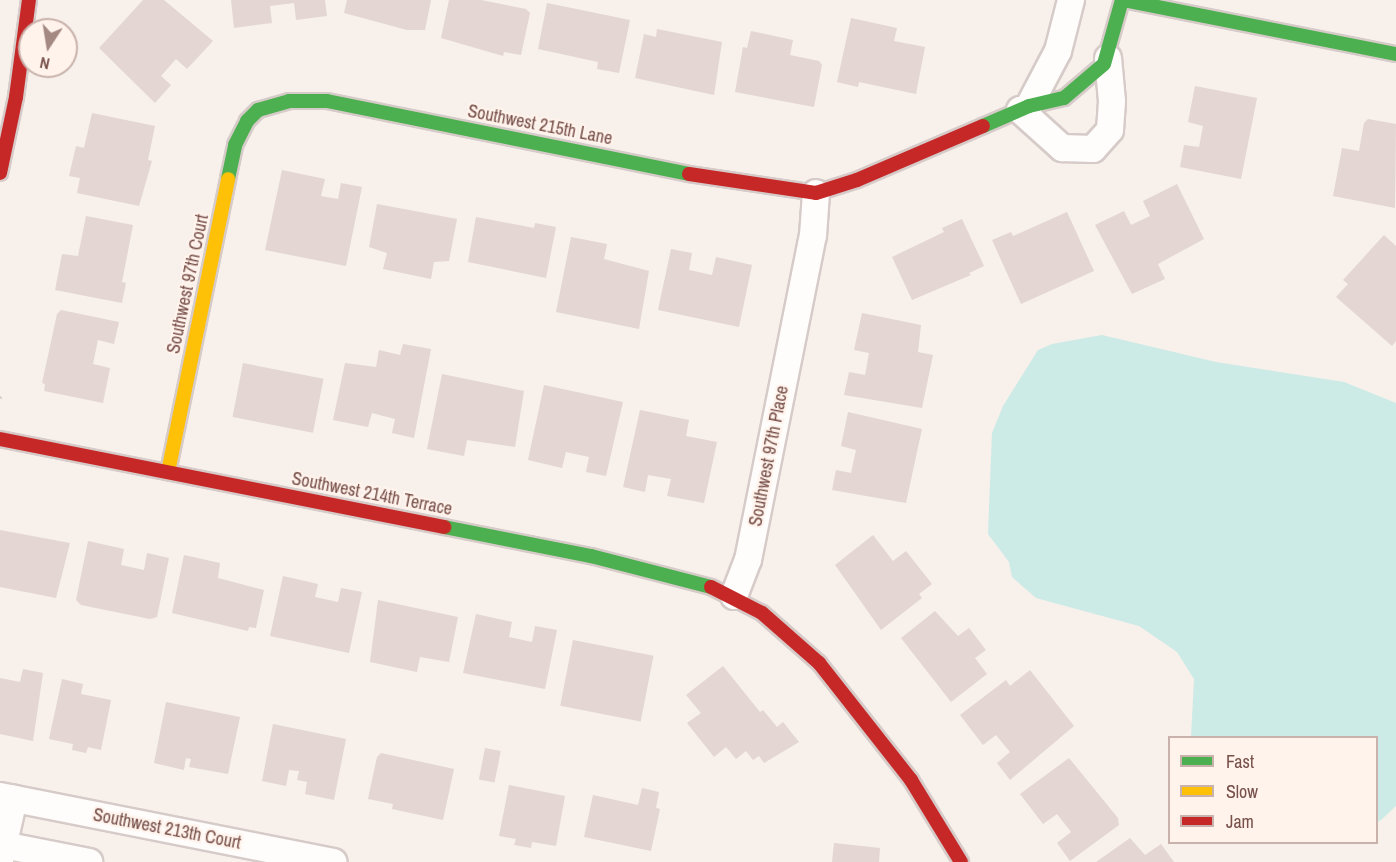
<!DOCTYPE html>
<html>
<head>
<meta charset="utf-8">
<style>
  body { margin:0 }
  #map { position:relative; width:1396px; height:862px; overflow:hidden; background:#f7f0eb; font-family:"Archivo Narrow",sans-serif }
  div>[style] { position:absolute }
  [style*='--x'] { left:calc(var(--x)*1px); top:calc(var(--y)*1px); width:calc(var(--w)*1px); rotate:calc(var(--a)*1deg) }
  .water>* { inset:0; background:#cceae6 }
  .building>* { inset:0; background:#e4d6d2; transform-origin:0 0 }
  .path>* { height:4px; margin-top:-2px; transform-origin:0; background:repeating-linear-gradient(90deg,#dacfcd 0 1.5px,transparent 0 6px) }
  .roads { filter:drop-shadow(2px 0 #d6cbc8) drop-shadow(-2px 0 #d6cbc8) drop-shadow(0 2px #d6cbc8) drop-shadow(0 -2px #d6cbc8) }
  .street>* { height:26px; margin:-13px; padding:0 13px; transform-origin:13px; border-radius:13px; background:#fefdfc }
  .fast>* { height:14px; margin:-7px; padding:0 7px; transform-origin:7px; border-radius:7px; background:#4caf50 }
  .slow>* { height:14px; margin:-7px; padding:0 7px; transform-origin:7px; border-radius:7px; background:#ffc107 }
  .jam>* { height:14px; margin:-7px; padding:0 7px; transform-origin:7px; border-radius:7px; background:#c62828 }
  span { translate:-50% -50%; white-space:nowrap; text-align:center; line-height:1.15; -webkit-text-stroke:4.5px #fff3ec; paint-order:stroke }
  .street-label { font-size:18px; color:#775049 }
  .legend { position:absolute; left:1168px; top:736px; width:210px; height:108px; box-sizing:border-box; background:#fff3ec; border:2px solid #c9b2ab; margin:0; padding:8px 10px; list-style:none; font-size:18px; color:#775049 }
  .legend li { display:flex; align-items:center; gap:12px; height:30px }
  .legend b { width:30px; border:2px solid #c9b2ab }
  .north { position:absolute; left:18px; top:18px; width:60px; height:60px; box-sizing:border-box; background:#fff3ec; border:2px solid #c9b2ab; border-radius:50%; rotate:192deg; font-size:16px; font-weight:700; line-height:24px; text-align:center; color:#775049 }
  .north::after { content:''; display:block; margin:auto; width:21px; height:27px; background:#a48882; clip-path:polygon(50% 0,100% 100%,50% 72%,0 100%) }
</style>
</head>
<body>
<div id="map">
  <div class="water">
    <i style="clip-path:polygon(1102px 335px,1216px 362px,1344px 382px,1396px 403px,1396px 806px,1381px 820px,1377px 822px,1376px 738px,1191px 737px,1194px 679px,1177px 652px,1139px 626px,1036px 598px,1012px 577px,1009px 562px,988px 534px,992px 433px,1003px 406px,1038px 350px,1052px 344px)"></i>
  </div>
  <div class="building">
    <i style="clip-path:polygon(143px 0,164px 0,213px 41px,187px 69px,176px 59px,161px 76px,171px 85px,155px 103px,99px 48px)"></i>
    <i style="clip-path:polygon(231px 0,325px 0,327px 16px,296px 20px,294px 3px,270px 6px,272px 23px,234px 28px)"></i>
    <i style="clip-path:polygon(347px 0,431px 0,425px 30px,407px 30px,344px 13px)"></i>
    <i style="clip-path:polygon(449px 0,481px 0,526px 9px,530px 13px,521px 55px,504px 52px,503px 56px,441px 38px)"></i>
    <i style="clip-path:polygon(547px 3px,630px 20px,619px 73px,597px 69px,598px 62px,538px 49px)"></i>
    <i style="clip-path:polygon(851px 18px,897px 28px,894px 41px,925px 47px,916px 94px,859px 82px,858px 87px,837px 82px)"></i>
    <i style="clip-path:polygon(657px 29px,722px 42px,714px 95px,635px 78px,644px 34px,656px 37px)"></i>
    <i style="clip-path:polygon(751px 31px,793px 40px,790px 55px,819px 61px,822px 65px,814px 107px,735px 92px,743px 47px,747px 48px)"></i>
    <i style="clip-path:polygon(1195px 86px,1257px 98px,1241px 179px,1180px 167px,1184px 145px,1199px 147px,1203px 126px,1188px 122px)"></i>
    <i style="clip-path:polygon(92px 113px,155px 126px,148px 160px,152px 161px,139px 206px,77px 193px,80px 178px,69px 176px,76px 146px,84px 148px)"></i>
    <i style="clip-path:polygon(1368px 119px,1396px 124px,1395px 208px,1333px 196px,1342px 148px,1359px 151px,1364px 123px)"></i>
    <i style="clip-path:polygon(282px 170px,325px 179px,321px 196px,338px 199px,341px 183px,362px 187px,346px 266px,265px 250px)"></i>
    <i style="clip-path:polygon(1177px 184px,1204px 239px,1158px 264px,1165px 279px,1132px 294px,1095px 225px,1124px 211px,1131px 225px,1150px 216px,1143px 201px)"></i>
    <i style="clip-path:polygon(377px 204px,457px 219px,449px 261px,434px 262px,431px 279px,383px 269px,387px 253px,369px 247px)"></i>
    <i style="clip-path:polygon(1067px 212px,1094px 271px,1021px 304px,992px 240px,1011px 232px,1013px 236px)"></i>
    <i style="clip-path:polygon(86px 216px,133px 225px,122px 282px,126px 283px,122px 303px,55px 290px,62px 254px,78px 256px)"></i>
    <i style="clip-path:polygon(476px 217px,534px 228px,535px 223px,556px 227px,546px 278px,468px 262px)"></i>
    <i style="clip-path:polygon(962px 219px,984px 266px,969px 273px,971px 275px,912px 300px,892px 257px,944px 232px,942px 228px)"></i>
    <i style="clip-path:polygon(1384px 235px,1396px 246px,1396px 341px,1392px 346px,1336px 297px,1348px 284px,1343px 280px)"></i>
    <i style="clip-path:polygon(571px 237px,607px 244px,604px 259px,649px 271px,639px 329px,556px 312px)"></i>
    <i style="clip-path:polygon(671px 249px,692px 253px,689px 270px,712px 275px,716px 257px,752px 265px,739px 327px,658px 310px)"></i>
    <i style="clip-path:polygon(61px 310px,119px 322px,114px 344px,98px 340px,93px 364px,110px 368px,103px 403px,44px 391px,45px 384px,42px 383px,57px 314px)"></i>
    <i style="clip-path:polygon(862px 313px,921px 325px,918px 352px,933px 355px,922px 408px,844px 395px,849px 372px,865px 375px,869px 353px,854px 350px)"></i>
    <i style="clip-path:polygon(403px 344px,431px 349px,414px 438px,392px 433px,395px 419px,372px 413px,368px 427px,333px 420px,345px 363px,376px 367px,379px 350px,400px 355px)"></i>
    <i style="left:243px;top:363px;width:82px;height:55px;rotate:11deg"></i>
    <i style="clip-path:polygon(442px 374px,524px 391px,515px 447px,467px 440px,464px 456px,427px 449px)"></i>
    <i style="clip-path:polygon(544px 385px,623px 402px,606px 476px,586px 472px,589px 457px,566px 452px,562px 468px,528px 460px)"></i>
    <i style="clip-path:polygon(640px 410px,689px 420px,686px 436px,717px 442px,704px 503px,667px 496px,671px 479px,648px 475px,645px 492px,623px 487px)"></i>
    <i style="clip-path:polygon(848px 412px,922px 429px,906px 503px,832px 490px,836px 470px,851px 473px,856px 450px,841px 446px)"></i>
    <i style="clip-path:polygon(0 530px,70px 543px,56px 598px,0 587px)"></i>
    <i style="clip-path:polygon(873px 535px,893px 561px,906px 551px,932px 584px,919px 594px,922px 598px,881px 630px,835px 565px)"></i>
    <i style="clip-path:polygon(88px 541px,124px 549px,121px 565px,144px 570px,147px 553px,169px 558px,157px 617px,150px 619px,81px 605px,76px 600px)"></i>
    <i style="clip-path:polygon(184px 555px,220px 563px,218px 578px,264px 590px,256px 628px,249px 627px,248px 631px,172px 613px)"></i>
    <i style="clip-path:polygon(283px 576px,318px 584px,315px 597px,338px 602px,341px 588px,362px 592px,349px 653px,270px 636px)"></i>
    <i style="clip-path:polygon(378px 600px,458px 617px,449px 662px,420px 657px,417px 672px,370px 662px)"></i>
    <i style="clip-path:polygon(935px 611px,958px 636px,969px 628px,986px 650px,975px 658px,987px 674px,951px 702px,901px 638px)"></i>
    <i style="clip-path:polygon(476px 614px,512px 622px,509px 637px,532px 642px,535px 626px,557px 630px,545px 689px,463px 673px)"></i>
    <i style="left:573px;top:640px;width:82px;height:67px;rotate:11deg"></i>
    <i style="clip-path:polygon(723px 666px,760px 712px,763px 710px,777px 727px,783px 722px,799px 742px,764px 763px,759px 756px,753px 760px,746px 751px,736px 759px,726px 747px,714px 757px,687px 723px,701px 713px,686px 695px)"></i>
    <i style="clip-path:polygon(23px 669px,43px 673px,33px 741px,0 734px,0 678px,20px 682px)"></i>
    <i style="clip-path:polygon(1030px 670px,1074px 726px,1010px 780px,997px 763px,1010px 752px,996px 735px,983px 745px,960px 715px,1006px 680px,1010px 686px)"></i>
    <i style="clip-path:polygon(62px 679px,83px 684px,81px 694px,111px 700px,101px 750px,88px 747px,86px 753px,72px 750px,73px 744px,49px 739px)"></i>
    <i style="clip-path:polygon(166px 702px,240px 717px,228px 774px,189px 767px,191px 759px,186px 758px,184px 770px,154px 763px)"></i>
    <i style="clip-path:polygon(273px 724px,346px 739px,334px 800px,305px 794px,307px 782px,297px 780px,299px 771px,289px 770px,286px 786px,262px 781px)"></i>
    <i style="left:485px;top:748px;width:16px;height:32px;rotate:11deg"></i>
    <i style="clip-path:polygon(381px 753px,454px 769px,443px 820px,392px 809px,393px 804px,368px 799px,377px 757px)"></i>
    <i style="clip-path:polygon(1069px 758px,1118px 818px,1119px 825px,1070px 861px,1057px 843px,1071px 832px,1057px 814px,1043px 824px,1020px 794px)"></i>
    <i style="clip-path:polygon(509px 785px,565px 796px,556px 846px,532px 842px,531px 848px,514px 845px,516px 839px,499px 836px)"></i>
    <i style="clip-path:polygon(642px 788px,659px 792px,656px 808px,660px 809px,651px 851px,584px 837px,593px 795px,638px 805px)"></i>
    <i style="clip-path:polygon(1130px 838px,1145px 855px,1161px 844px,1174px 862px,1096px 862px)"></i>
    <i style="clip-path:polygon(834px 843px,880px 848px,879px 862px,832px 862px)"></i>
  </div>
  <div class="path">
    <i style="--x:0;--y:398;--w:6;--a:-39"></i>
  </div>
  <div class="roads">
    <div class="street">
      <i style="--x:1029;--y:106;--w:62;--a:-62.2"></i>
      <i style="--x:1058;--y:51;--w:53;--a:-75.7"></i>
      <i style="--x:1020;--y:110;--w:57;--a:42.1"></i>
      <i style="--x:1062;--y:148;--w:31;--a:2"></i>
      <i style="--x:1093;--y:149;--w:25;--a:-48"></i>
      <i style="--x:1110;--y:130;--w:29;--a:-86"></i>
      <i style="--x:1112;--y:101;--w:43;--a:-95.3"></i>
      <i style="--x:734;--y:596;--w:39;--a:-69"></i>
      <i style="--x:748;--y:560;--w:330;--a:-78.7"></i>
      <i style="--x:813;--y:236;--w:43;--a:-86"></i>
      <i style="--x:0;--y:796;--w:340;--a:11.2"></i>
      <i style="--x:3;--y:845;--w:88;--a:11.2"></i>
      <i style="--x:0;--y:860;--w:63;--a:-77.1"></i>
    </div>
    <div class="fast">
      <i style="--x:1123;--y:0;--w:278;--a:11.2"></i>
      <i style="--x:983;--y:126;--w:50;--a:-23.5"></i>
      <i style="--x:1029;--y:106;--w:36;--a:-13"></i>
      <i style="--x:1064;--y:98;--w:52;--a:-40.4"></i>
      <i style="--x:1104;--y:64;--w:66;--a:-74.3"></i>
      <i style="--x:228;--y:179;--w:35;--a:-78"></i>
      <i style="--x:235;--y:145;--w:27;--a:-63"></i>
      <i style="--x:247;--y:121;--w:16;--a:-45"></i>
      <i style="--x:258;--y:110;--w:32;--a:-16"></i>
      <i style="--x:289;--y:101;--w:38;--a:0"></i>
      <i style="--x:327;--y:101;--w:369;--a:11.4"></i>
      <i style="--x:444;--y:527;--w:150;--a:11.2"></i>
      <i style="--x:591;--y:556;--w:124;--a:14.5"></i>
    </div>
    <div class="slow">
      <i style="--x:168;--y:472;--w:299;--a:-78.4"></i>
    </div>
    <div class="jam">
      <i style="--x:0;--y:173;--w:78;--a:-78.1"></i>
      <i style="--x:16;--y:97;--w:98;--a:-82.4"></i>
      <i style="--x:689;--y:174;--w:128;--a:8.5"></i>
      <i style="--x:816;--y:193;--w:43;--a:-17.6"></i>
      <i style="--x:857;--y:180;--w:137;--a:-23.2"></i>
      <i style="--x:0;--y:439;--w:453;--a:11.2"></i>
      <i style="--x:711;--y:587;--w:57;--a:27"></i>
      <i style="--x:762;--y:613;--w:76;--a:41.3"></i>
      <i style="--x:819;--y:663;--w:149;--a:51.8"></i>
      <i style="--x:911;--y:780;--w:96;--a:58.6"></i>
    </div>
  </div>
  <div class="street-label">
    <span style="left:540px;top:125px;rotate:11deg">Southwest 215th Lane</span>
    <span style="left:188px;top:284px;rotate:-78deg">Southwest 97th Court</span>
    <span style="left:769px;top:456px;rotate:-79deg">Southwest 97th Place</span>
    <span style="left:372px;top:494px;rotate:11deg">Southwest 214th Terrace</span>
    <span style="left:167px;top:829px;rotate:11deg">Southwest 213th Court</span>
  </div>
  <ul class="legend">
  <li><b style="height:8px;background:#4caf50"></b>Fast</li>
  <li><b style="height:8px;background:#ffc107"></b>Slow</li>
  <li><b style="height:8px;background:#c62828"></b>Jam</li>
  </ul>
  <div class="north">N</div>
</div>
</body>
</html>
